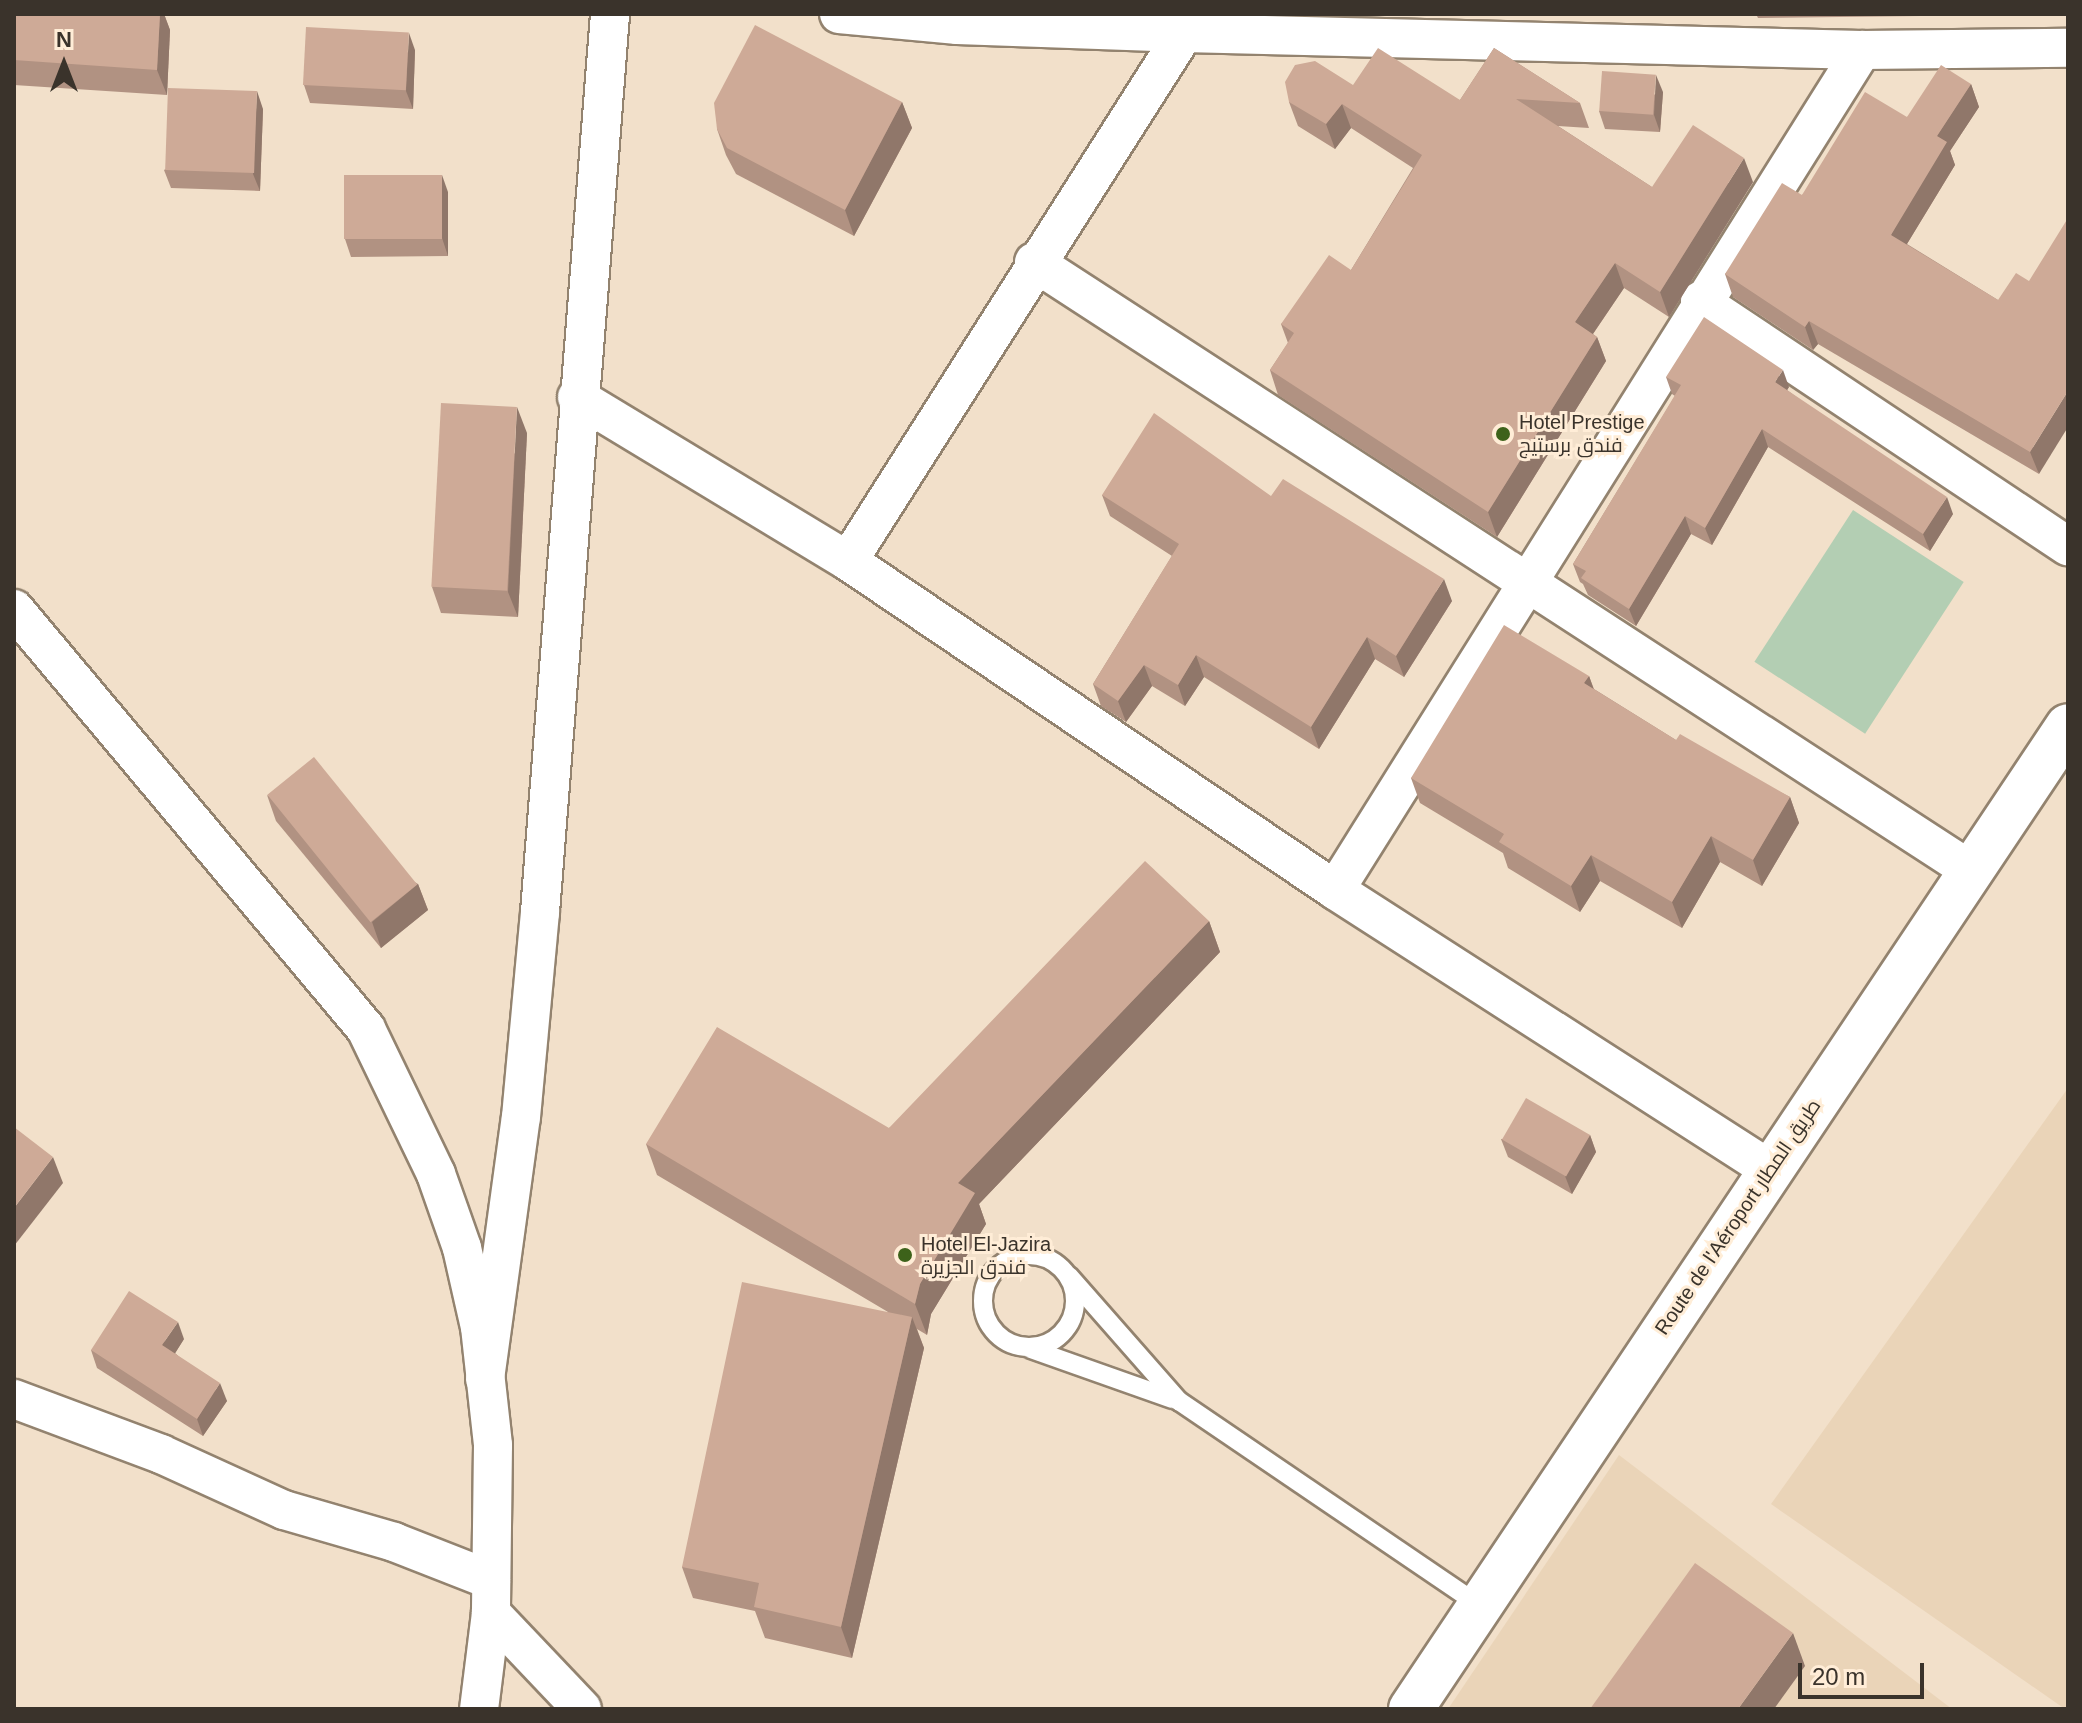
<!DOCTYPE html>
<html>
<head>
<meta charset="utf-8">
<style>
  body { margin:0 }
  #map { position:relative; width:2082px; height:1723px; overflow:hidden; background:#f2e0ca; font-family:Helvetica,Cairo,sans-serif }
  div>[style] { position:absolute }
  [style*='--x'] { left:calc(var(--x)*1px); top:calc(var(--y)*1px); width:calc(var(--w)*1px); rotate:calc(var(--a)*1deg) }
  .built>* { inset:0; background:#ead4b8 }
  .green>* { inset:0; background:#b3ceb3; transform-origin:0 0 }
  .roads { filter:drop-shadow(2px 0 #93836f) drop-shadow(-2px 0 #93836f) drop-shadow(0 2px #93836f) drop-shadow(0 -2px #93836f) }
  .service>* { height:18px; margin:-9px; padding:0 9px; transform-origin:9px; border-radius:9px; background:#fff }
  .service>.ring { margin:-9px; padding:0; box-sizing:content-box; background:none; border:18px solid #fff; border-radius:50% }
  .minor>* { height:38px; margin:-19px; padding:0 19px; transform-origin:19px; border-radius:19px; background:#fff }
  .tertiary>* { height:44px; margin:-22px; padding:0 22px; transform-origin:22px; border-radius:22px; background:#fff }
  .wall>* { inset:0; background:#b19282 }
  .shaded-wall>* { inset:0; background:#90776a }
  .building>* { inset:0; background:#ceaa97; transform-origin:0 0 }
  .dots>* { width:22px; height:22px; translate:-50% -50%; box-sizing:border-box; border:4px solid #ffedd7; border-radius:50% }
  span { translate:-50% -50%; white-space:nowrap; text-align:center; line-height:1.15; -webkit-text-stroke:6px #ffedd7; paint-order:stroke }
  .poi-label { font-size:20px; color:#3a332b }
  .left { translate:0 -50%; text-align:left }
  .street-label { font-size:20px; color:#3a332b }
  .frame { position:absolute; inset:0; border:16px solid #3a332b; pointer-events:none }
  .north { position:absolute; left:24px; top:24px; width:80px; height:80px; -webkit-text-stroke:6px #ffedd7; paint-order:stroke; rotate:0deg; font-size:22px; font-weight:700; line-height:32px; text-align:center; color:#3a332b }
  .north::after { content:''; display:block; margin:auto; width:28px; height:36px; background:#3a332b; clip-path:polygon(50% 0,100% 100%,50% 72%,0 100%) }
  .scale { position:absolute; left:1798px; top:1663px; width:126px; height:36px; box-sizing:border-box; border:4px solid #3a332b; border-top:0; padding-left:10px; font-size:24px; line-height:28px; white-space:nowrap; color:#3a332b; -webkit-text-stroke:6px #ffedd7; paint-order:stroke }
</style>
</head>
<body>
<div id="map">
  <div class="built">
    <i style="clip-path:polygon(2068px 1088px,2068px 1709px,2065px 1709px,1771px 1504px)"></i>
    <i style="clip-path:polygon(1619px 1455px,1952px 1709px,1448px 1709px)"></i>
  </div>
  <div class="green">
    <i style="left:1853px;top:510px;width:132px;height:181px;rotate:33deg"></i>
  </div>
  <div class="roads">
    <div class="service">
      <i class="ring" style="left:983px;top:1255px;width:74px;height:74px"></i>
      <i style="--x:1069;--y:1276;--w:167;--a:48.7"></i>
      <i style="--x:1179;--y:1401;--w:363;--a:34.2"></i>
      <i style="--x:1031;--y:1349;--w:150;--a:19.5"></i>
    </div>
    <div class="minor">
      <i style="--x:839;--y:14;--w:119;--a:5.3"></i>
      <i style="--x:957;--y:25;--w:227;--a:2"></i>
      <i style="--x:1184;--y:33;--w:678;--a:1.44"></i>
      <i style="--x:1862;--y:50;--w:206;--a:-0.6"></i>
      <i style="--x:1034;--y:262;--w:1120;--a:33.01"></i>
      <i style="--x:1700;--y:301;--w:442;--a:33.7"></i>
      <i style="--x:577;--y:397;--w:317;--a:31.2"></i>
      <i style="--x:848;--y:561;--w:588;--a:34.04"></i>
      <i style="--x:1335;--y:890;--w:516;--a:32.74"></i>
      <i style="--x:848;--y:561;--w:626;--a:-57.53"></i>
      <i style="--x:14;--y:609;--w:548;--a:50.03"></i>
      <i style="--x:366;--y:1029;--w:161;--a:64.2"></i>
      <i style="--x:436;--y:1174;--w:78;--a:70.6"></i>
      <i style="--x:462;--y:1248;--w:81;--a:77.2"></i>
      <i style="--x:480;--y:1327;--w:119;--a:83.7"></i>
      <i style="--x:493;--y:1445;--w:168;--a:90.7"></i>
      <i style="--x:491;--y:1613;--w:97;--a:97.1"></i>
      <i style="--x:1335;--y:890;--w:992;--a:-57.9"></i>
      <i style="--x:485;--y:1379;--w:264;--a:-82.2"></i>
      <i style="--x:521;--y:1117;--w:206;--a:-84.7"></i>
      <i style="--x:540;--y:912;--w:901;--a:-85.54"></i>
      <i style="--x:14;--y:1399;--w:157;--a:20.5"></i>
      <i style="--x:161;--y:1454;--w:135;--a:24.5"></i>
      <i style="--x:284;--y:1510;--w:115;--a:16.2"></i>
      <i style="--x:394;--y:1542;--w:104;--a:21.4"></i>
      <i style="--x:491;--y:1613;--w:132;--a:46.5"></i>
    </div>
    <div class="tertiary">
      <i style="--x:1411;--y:1709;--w:1182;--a:-56.24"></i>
    </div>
  </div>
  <div class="wall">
    <i style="clip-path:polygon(14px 14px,164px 14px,170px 30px,167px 95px,14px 85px)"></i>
    <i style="clip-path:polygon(1756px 14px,2002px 14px,2002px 15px,1758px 18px)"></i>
    <i style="clip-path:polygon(1494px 48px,1580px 103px,1589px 128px,1558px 126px,1652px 187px,1753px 182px,1669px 317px,1624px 288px,1593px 334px,1597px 337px,1606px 361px,1497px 537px,1278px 395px,1270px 370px,1288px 343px,1281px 324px,1351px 270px,1413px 168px,1351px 128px,1335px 149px,1298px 126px,1289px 102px,1353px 85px,1460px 100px)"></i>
    <i style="clip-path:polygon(415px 50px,413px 109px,310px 103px,304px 85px)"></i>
    <i style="clip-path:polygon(1971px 84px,1979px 107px,1950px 151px,1955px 165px,1907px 244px,1998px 300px,2039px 474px,1818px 344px,1813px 350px,1733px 297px,1725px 274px,1802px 195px,1907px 117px)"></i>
    <i style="clip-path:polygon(1663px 92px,1660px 132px,1605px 129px,1599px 111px)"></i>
    <i style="clip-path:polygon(902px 102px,912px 128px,854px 236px,736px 174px,726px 155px,717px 129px)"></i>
    <i style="clip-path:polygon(263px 109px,260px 191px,171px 188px,164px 170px)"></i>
    <i style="clip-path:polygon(448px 192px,448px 256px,351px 257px,345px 239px)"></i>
    <i style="clip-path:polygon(1666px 377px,1789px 387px,1787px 390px,1953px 514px,1930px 551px,1768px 447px,1712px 545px,1691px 534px,1636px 626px,1588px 595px,1583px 584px,1580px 582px,1573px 564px,1675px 396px,1672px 394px)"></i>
    <i style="clip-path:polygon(527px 433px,518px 617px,441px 613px,432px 587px)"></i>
    <i style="clip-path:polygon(1102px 495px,1271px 496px,1452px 601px,1404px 677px,1375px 659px,1319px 749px,1204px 677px,1185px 706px,1152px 686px,1126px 722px,1101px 706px,1093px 684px,1172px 556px,1110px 516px)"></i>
    <i style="clip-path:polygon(1589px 676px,1594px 689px,1676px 740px,1790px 797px,1799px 823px,1762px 886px,1720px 862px,1682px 928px,1600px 881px,1580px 912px,1508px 868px,1503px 853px,1420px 803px,1411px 778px)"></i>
    <i style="clip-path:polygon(267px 795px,418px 884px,428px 910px,381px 948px,276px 821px)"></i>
    <i style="clip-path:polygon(1209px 921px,1220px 952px,979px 1204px,986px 1224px,931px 1314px,927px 1335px,917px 1329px,924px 1348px,852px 1658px,765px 1638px,755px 1611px,693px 1598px,682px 1567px,888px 1312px,657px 1175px,646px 1144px,889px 1128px)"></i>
    <i style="clip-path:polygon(1590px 1135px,1596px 1152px,1572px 1194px,1508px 1157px,1501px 1139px)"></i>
    <i style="clip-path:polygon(184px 1339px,175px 1353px,227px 1401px,203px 1436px,97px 1368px,91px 1350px)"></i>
  </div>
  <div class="shaded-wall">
    <i style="clip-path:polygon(160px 14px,164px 14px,170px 30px,167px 95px,157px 70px)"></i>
    <i style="clip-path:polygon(409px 33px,415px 50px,413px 109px,406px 91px)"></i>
    <i style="clip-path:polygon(1656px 75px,1663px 92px,1660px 132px,1654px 115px)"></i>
    <i style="clip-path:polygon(1971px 84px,1979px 107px,1950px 151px,1955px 165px,1899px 257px,1891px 235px,1937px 136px)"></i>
    <i style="clip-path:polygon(257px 91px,263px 109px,260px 191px,253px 174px)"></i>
    <i style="clip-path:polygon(902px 102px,912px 128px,854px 236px,845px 210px)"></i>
    <i style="clip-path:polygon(1342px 104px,1351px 128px,1335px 149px,1326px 124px)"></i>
    <i style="clip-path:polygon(1744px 158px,1753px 182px,1669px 317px,1660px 292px)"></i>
    <i style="clip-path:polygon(442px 175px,448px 192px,448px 256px,442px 238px)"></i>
    <i style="clip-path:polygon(1615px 263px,1624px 288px,1584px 347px,1575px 322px)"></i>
    <i style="clip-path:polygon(1809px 321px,1818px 344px,1813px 350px,1805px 327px)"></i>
    <i style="clip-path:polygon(1597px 337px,1606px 361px,1497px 537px,1488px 512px)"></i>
    <i style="clip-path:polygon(1783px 370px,1789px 387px,1781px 400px,1775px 382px)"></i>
    <i style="clip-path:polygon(2068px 391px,2068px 427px,2039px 474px,2030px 452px)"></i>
    <i style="clip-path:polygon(517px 407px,527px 433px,518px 617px,508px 592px)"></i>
    <i style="clip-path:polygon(1762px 429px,1768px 447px,1712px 545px,1705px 528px)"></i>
    <i style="clip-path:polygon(1947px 497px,1953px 514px,1930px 551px,1923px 534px)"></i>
    <i style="clip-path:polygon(1685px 516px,1691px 534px,1636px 626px,1629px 609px)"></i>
    <i style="clip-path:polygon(1444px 579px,1452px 601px,1404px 677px,1396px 656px)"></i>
    <i style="clip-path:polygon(1367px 637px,1375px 659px,1319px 749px,1311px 727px)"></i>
    <i style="clip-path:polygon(1196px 655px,1204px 677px,1185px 706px,1178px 685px)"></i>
    <i style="clip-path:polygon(1144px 665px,1152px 686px,1126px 722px,1118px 701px)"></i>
    <i style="clip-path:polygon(1589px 676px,1598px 702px,1584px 683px)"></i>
    <i style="clip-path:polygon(1790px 797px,1799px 823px,1762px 886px,1753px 860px)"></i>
    <i style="clip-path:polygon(1711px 836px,1720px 862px,1682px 928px,1672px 902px)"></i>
    <i style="clip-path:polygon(1591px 855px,1600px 881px,1580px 912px,1571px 886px)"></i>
    <i style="clip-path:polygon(418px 884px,428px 910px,381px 948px,372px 922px)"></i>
    <i style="clip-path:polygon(1209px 921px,1220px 952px,979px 1204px,986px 1224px,931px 1314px,927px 1335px,915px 1304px,920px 1284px,958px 1183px)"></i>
    <i style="clip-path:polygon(1590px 1135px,1596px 1152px,1572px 1194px,1565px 1176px)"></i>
    <i style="clip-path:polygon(53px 1157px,63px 1183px,14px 1246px,14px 1208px)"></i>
    <i style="clip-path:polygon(912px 1317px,924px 1348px,852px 1658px,841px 1627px)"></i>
    <i style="clip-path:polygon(178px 1322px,184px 1339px,169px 1363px,162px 1345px)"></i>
    <i style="clip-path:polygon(220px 1383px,227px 1401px,203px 1436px,197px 1419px)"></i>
    <i style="clip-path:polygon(1793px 1633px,1805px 1666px,1774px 1709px,1738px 1709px)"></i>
  </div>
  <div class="building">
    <i style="clip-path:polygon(14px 14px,160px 14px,157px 70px,14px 60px)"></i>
    <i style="clip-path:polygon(755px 25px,902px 102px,845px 210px,727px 148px,717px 129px,714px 103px)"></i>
    <i style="left:306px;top:27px;width:103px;height:58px;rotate:3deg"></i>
    <i style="clip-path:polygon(1378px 48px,1460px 100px,1494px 48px,1580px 103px,1516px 99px,1652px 187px,1693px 125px,1744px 158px,1660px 292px,1615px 263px,1575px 322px,1597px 337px,1488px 512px,1270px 370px,1294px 333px,1281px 324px,1329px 255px,1351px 270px,1422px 155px,1342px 104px,1326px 124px,1289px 102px,1285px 82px,1295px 65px,1315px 61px,1353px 85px)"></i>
    <i style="clip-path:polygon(1941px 65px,1971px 84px,1937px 136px,1947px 142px,1891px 235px,1998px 300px,2016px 273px,2029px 281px,2068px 218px,2068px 391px,2030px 452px,1809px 321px,1805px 327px,1725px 274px,1782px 183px,1802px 195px,1865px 92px,1907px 117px)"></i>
    <i style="left:1602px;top:71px;width:54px;height:40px;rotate:4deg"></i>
    <i style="left:168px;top:88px;width:89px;height:82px;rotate:2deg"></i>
    <i style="left:344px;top:175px;width:98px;height:64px"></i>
    <i style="clip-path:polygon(1704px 317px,1783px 370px,1775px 382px,1947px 497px,1923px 534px,1762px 429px,1705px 528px,1685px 516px,1629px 609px,1581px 578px,1586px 571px,1573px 564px,1681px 385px,1666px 377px)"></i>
    <i style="left:441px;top:403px;width:76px;height:184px;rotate:3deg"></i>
    <i style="clip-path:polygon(1154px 413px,1271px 496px,1283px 479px,1444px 579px,1396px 656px,1367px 637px,1311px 727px,1196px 655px,1178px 685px,1144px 665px,1118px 701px,1093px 684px,1179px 544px,1102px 495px)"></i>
    <i style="clip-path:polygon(1504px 625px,1589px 676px,1584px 683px,1676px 740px,1680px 734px,1790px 797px,1753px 860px,1711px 836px,1672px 902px,1591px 855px,1571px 886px,1499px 842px,1504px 834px,1411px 778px)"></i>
    <i style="left:314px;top:757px;width:164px;height:60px;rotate:51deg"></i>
    <i style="clip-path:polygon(1145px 861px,1209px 921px,958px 1183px,975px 1193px,920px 1284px,915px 1304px,646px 1144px,717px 1027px,889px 1128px)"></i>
    <i style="left:1526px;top:1098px;width:74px;height:48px;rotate:30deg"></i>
    <i style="clip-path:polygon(14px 1127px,53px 1157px,14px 1208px)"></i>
    <i style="clip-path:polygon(742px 1282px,912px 1317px,841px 1627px,754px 1607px,759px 1583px,682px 1567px)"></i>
    <i style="clip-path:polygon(129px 1291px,178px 1322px,162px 1345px,220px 1383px,197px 1419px,91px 1350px)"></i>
    <i style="clip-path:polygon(1695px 1563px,1793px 1633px,1738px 1709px,1590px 1709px)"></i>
  </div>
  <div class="dots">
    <i style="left:1503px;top:434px;background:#3d621a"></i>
    <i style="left:905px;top:1255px;background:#3d621a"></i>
  </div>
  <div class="poi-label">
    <span class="left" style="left:1519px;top:434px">Hotel Prestige<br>فندق برستيج</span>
    <span class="left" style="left:921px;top:1256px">Hotel El-Jazira<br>فندق الجزيرة</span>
  </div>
  <div class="street-label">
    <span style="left:1738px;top:1217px;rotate:-56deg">Route de l'Aéroport طريق المطار</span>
  </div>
  <div class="frame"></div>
  <div class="north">N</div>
  <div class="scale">20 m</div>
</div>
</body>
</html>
